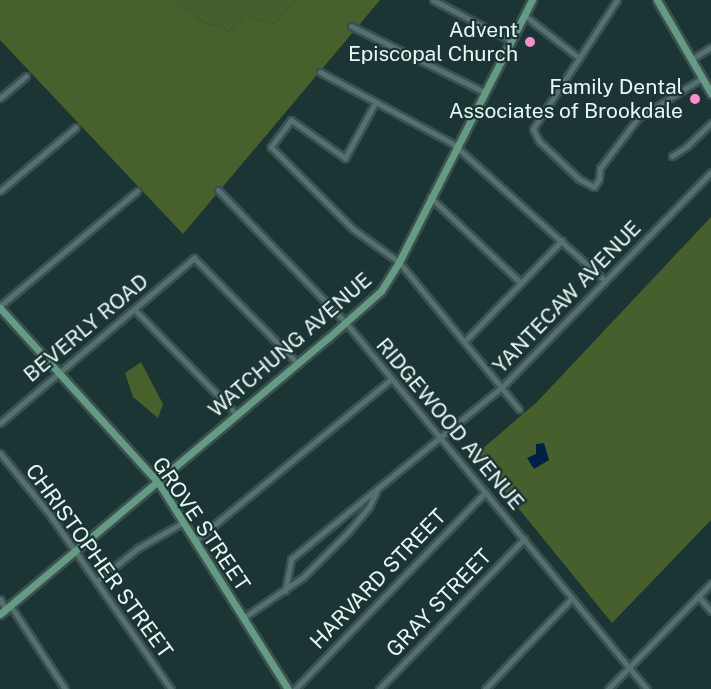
<!DOCTYPE html>
<html>
<head>
<meta charset="utf-8">
<style>
  body { margin:0 }
  #map { position:relative; width:711px; height:689px; overflow:hidden; background:#1b3534; font-family:"Public Sans",sans-serif }
  div>[style] { position:absolute }
  [style*='--x'] { left:calc(var(--x)*1px); top:calc(var(--y)*1px); width:calc(var(--w)*1px); rotate:calc(var(--a)*1deg) }
  .green>* { inset:0; background:#475e2d }
  .forest>* { inset:0; background:#48602c }
  .water>* { inset:0; background:#002046 }
  .roads { filter:drop-shadow(2px 0 #3a5150) drop-shadow(-2px 0 #3a5150) drop-shadow(0 2px #3a5150) drop-shadow(0 -2px #3a5150) }
  .minor>* { height:5px; margin:-2.5px; padding:0 2.5px; transform-origin:2.5px; border-radius:2.5px; background:#55716f }
  .major>* { height:7px; margin:-3.5px; padding:0 3.5px; transform-origin:3.5px; border-radius:3.5px; background:#659b84 }
  .dots>* { width:16px; height:16px; translate:-50% -50%; box-sizing:border-box; border:3px solid #1b3534; border-radius:50% }
  span { translate:-50% -50%; white-space:nowrap; text-align:center; line-height:1.15; -webkit-text-stroke:4.5px #1b3534; paint-order:stroke }
  .poi-label { font-size:21px; color:#e8f7f6 }
  .right { translate:-100% -50%; text-align:right }
  .street-label { font-size:21px; color:#e8f7f6 }
</style>
</head>
<body>
<div id="map">
  <div class="green">
    <i style="clip-path:polygon(177px 0,297px 0,274px 24px,245px 15px,228px 32px,221px 26px,203px 23px)"></i>
    <i style="clip-path:polygon(711px 217px,711px 520px,612px 623px,475px 455px,536px 403px)"></i>
  </div>
  <div class="forest">
    <i style="clip-path:polygon(0 0,177px 0,203px 23px,221px 26px,228px 32px,245px 15px,274px 24px,297px 0,380px 0,183px 234px,0 40px)"></i>
    <i style="clip-path:polygon(141px 362px,163px 404px,158px 418px,133px 397px,125px 373px)"></i>
  </div>
  <div class="water">
    <i style="clip-path:polygon(544px 443px,549px 460px,534px 469px,527px 458px,536px 454px,536px 444px)"></i>
  </div>
  <div class="roads">
    <div class="minor">
      <i style="--x:433;--y:0;--w:88;--a:27.7"></i>
      <i style="--x:617;--y:0;--w:154;--a:123.1"></i>
      <i style="--x:533;--y:129;--w:13;--a:63"></i>
      <i style="--x:539;--y:141;--w:55;--a:43.5"></i>
      <i style="--x:579;--y:179;--w:17;--a:28"></i>
      <i style="--x:594;--y:187;--w:9;--a:-58"></i>
      <i style="--x:599;--y:179;--w:11;--a:-85"></i>
      <i style="--x:600;--y:168;--w:63;--a:-52.8"></i>
      <i style="--x:638;--y:118;--w:75;--a:-32"></i>
      <i style="--x:524;--y:15;--w:70;--a:38"></i>
      <i style="--x:351;--y:26;--w:148;--a:26.4"></i>
      <i style="--x:692;--y:59;--w:22;--a:-32"></i>
      <i style="--x:320;--y:72;--w:150;--a:28.3"></i>
      <i style="--x:452;--y:143;--w:206;--a:42"></i>
      <i style="--x:0;--y:98;--w:34;--a:-40"></i>
      <i style="--x:375;--y:103;--w:63;--a:118.6"></i>
      <i style="--x:345;--y:158;--w:66;--a:-144.9"></i>
      <i style="--x:291;--y:120;--w:34;--a:127"></i>
      <i style="--x:271;--y:147;--w:116;--a:45"></i>
      <i style="--x:353;--y:229;--w:57;--a:35.7"></i>
      <i style="--x:399;--y:262;--w:190;--a:50.8"></i>
      <i style="--x:672;--y:156;--w:17;--a:-33"></i>
      <i style="--x:686;--y:147;--w:35;--a:-44"></i>
      <i style="--x:218;--y:190;--w:185;--a:46.1"></i>
      <i style="--x:346;--y:323;--w:474;--a:50.6"></i>
      <i style="--x:0;--y:191;--w:99;--a:-40.1"></i>
      <i style="--x:430;--y:197;--w:125;--a:43.4"></i>
      <i style="--x:0;--y:306;--w:179;--a:-40"></i>
      <i style="--x:134;--y:309;--w:148;--a:45.8"></i>
      <i style="--x:464;--y:342;--w:141;--a:-46.1"></i>
      <i style="--x:0;--y:423;--w:255;--a:-40.4"></i>
      <i style="--x:194;--y:258;--w:148;--a:45.5"></i>
      <i style="--x:0;--y:453;--w:80;--a:51.1"></i>
      <i style="--x:50;--y:515;--w:212;--a:55.2"></i>
      <i style="--x:196;--y:540;--w:253;--a:-39.5"></i>
      <i style="--x:97;--y:581;--w:53;--a:-38.8"></i>
      <i style="--x:138;--y:548;--w:53;--a:-29.5"></i>
      <i style="--x:285;--y:591;--w:33;--a:-79"></i>
      <i style="--x:291;--y:559;--w:272;--a:-39.2"></i>
      <i style="--x:502;--y:387;--w:300;--a:-45.8"></i>
      <i style="--x:698;--y:596;--w:20;--a:49"></i>
      <i style="--x:0;--y:599;--w:11;--a:63"></i>
      <i style="--x:10;--y:605;--w:100;--a:56.8"></i>
      <i style="--x:243;--y:618;--w:73;--a:-34.3"></i>
      <i style="--x:303;--y:577;--w:64;--a:-45"></i>
      <i style="--x:348;--y:532;--w:33;--a:-50"></i>
      <i style="--x:369;--y:507;--w:17;--a:-65"></i>
      <i style="--x:295;--y:689;--w:274;--a:-46"></i>
      <i style="--x:379;--y:689;--w:209;--a:-46"></i>
      <i style="--x:485;--y:689;--w:126;--a:-46.3"></i>
      <i style="--x:608;--y:689;--w:148;--a:-45.8"></i>
    </div>
    <div class="major">
      <i style="--x:657;--y:0;--w:108;--a:59.9"></i>
      <i style="--x:0;--y:308;--w:235;--a:47.8"></i>
      <i style="--x:158;--y:482;--w:244;--a:57.9"></i>
      <i style="--x:0;--y:614;--w:429;--a:-40.1"></i>
      <i style="--x:328;--y:338;--w:71;--a:-41.6"></i>
      <i style="--x:381;--y:291;--w:34;--a:-58"></i>
      <i style="--x:399;--y:262;--w:294;--a:-63.1"></i>
    </div>
  </div>
  <div class="dots">
    <i style="left:530px;top:42px;background:#f98fca"></i>
    <i style="left:695px;top:99px;background:#f98fca"></i>
  </div>
  <div class="poi-label">
    <span class="right" style="left:518px;top:42px">Advent<br>Episcopal Church</span>
    <span class="right" style="left:683px;top:99px">Family Dental<br>Associates of Brookdale</span>
  </div>
  <div class="street-label">
    <span style="left:567px;top:297px;rotate:-46deg">YANTECAW AVENUE</span>
    <span style="left:86px;top:328px;rotate:-40deg">BEVERLY ROAD</span>
    <span style="left:290px;top:345px;rotate:-41deg">WATCHUNG AVENUE</span>
    <span style="left:450px;top:424px;rotate:50deg">RIDGEWOOD AVENUE</span>
    <span style="left:201px;top:524px;rotate:56deg">GROVE STREET</span>
    <span style="left:99px;top:561px;rotate:54deg">CHRISTOPHER STREET</span>
    <span style="left:378px;top:579px;rotate:-46deg">HARVARD STREET</span>
    <span style="left:439px;top:603px;rotate:-46deg">GRAY STREET</span>
  </div>
</div>
</body>
</html>
